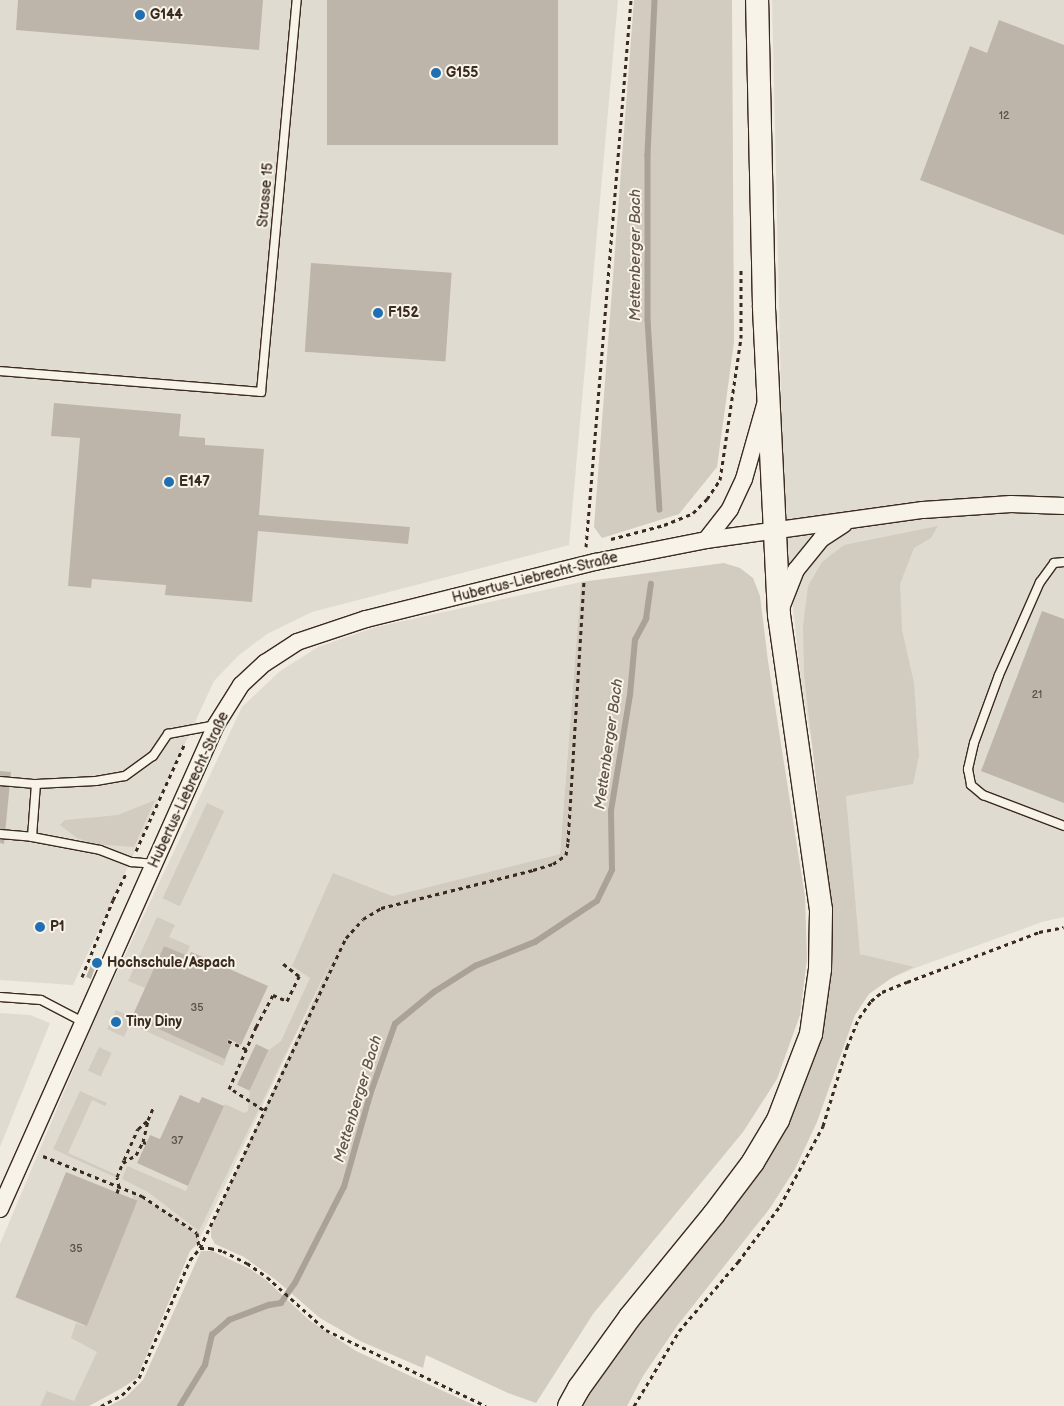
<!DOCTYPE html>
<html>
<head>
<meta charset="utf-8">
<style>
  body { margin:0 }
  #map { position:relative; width:1064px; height:1406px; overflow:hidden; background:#efebe0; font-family:"Balsamiq Sans",sans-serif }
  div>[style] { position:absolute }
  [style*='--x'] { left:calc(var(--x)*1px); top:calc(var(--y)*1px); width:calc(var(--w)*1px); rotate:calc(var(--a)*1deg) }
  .built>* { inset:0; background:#e0dbd0 }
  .green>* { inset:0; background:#d1cbc0; transform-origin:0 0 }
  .stream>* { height:5.5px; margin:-2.75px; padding:0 2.75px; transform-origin:2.75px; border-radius:2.75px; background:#aaa296 }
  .building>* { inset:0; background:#bdb5aa; transform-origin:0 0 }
  .path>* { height:3px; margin-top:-1.5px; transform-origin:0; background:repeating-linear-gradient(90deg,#3b2a1e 0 4px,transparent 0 8px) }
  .roads { filter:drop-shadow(1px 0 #3b2a1e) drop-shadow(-1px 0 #3b2a1e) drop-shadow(0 1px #3b2a1e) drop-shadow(0 -1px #3b2a1e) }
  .lane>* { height:8px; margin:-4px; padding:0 4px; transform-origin:4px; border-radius:4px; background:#f7f3e8 }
  .street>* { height:16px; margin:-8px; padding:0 8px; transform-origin:8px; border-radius:8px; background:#f7f3e8 }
  .secondary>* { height:22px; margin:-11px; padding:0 11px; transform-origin:11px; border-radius:11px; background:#f7f3e8 }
  .dots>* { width:14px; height:14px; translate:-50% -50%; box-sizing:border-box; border:2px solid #f7f3e8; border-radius:50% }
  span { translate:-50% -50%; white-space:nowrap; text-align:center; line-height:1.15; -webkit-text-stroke:4px #f7f3e8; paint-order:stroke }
  .number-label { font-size:11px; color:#5c4d41 }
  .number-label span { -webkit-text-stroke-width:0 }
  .poi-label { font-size:14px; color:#3b2a1e; font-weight:700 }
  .left { translate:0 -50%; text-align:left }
  .street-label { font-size:14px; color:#3b2a1e }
  .water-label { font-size:15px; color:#625448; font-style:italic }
</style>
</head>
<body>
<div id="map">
  <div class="built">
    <i style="clip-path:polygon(0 0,618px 0,569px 545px,312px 612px,267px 634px,238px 656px,214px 681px,73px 985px,0 980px)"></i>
    <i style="clip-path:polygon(772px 0,1064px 0,1064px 917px,1042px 922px,915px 968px,838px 1001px,832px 860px,801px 682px,784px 522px)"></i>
    <i style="clip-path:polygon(581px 582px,560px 854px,367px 902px,343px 936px,199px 1240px,189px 1248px,88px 1406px,0 1406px,0 1244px,94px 1021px,242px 707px,280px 671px,318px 647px,376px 627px)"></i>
    <i style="clip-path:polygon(0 1013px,30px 1015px,50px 1023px,0 1147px)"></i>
  </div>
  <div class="green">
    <i style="clip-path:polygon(634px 0,732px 0,734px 342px,717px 467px,679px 514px,602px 538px,594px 527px)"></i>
    <i style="clip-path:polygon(938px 526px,931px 538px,914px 548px,900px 584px,902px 630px,914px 683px,919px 756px,913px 784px,846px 796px,860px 954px,914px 967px,893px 977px,869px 994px,855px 1015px,817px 1122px,795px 1169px,770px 1208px,677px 1326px,643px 1376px,627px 1406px,577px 1406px,586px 1387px,776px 1144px,801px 1092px,812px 1057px,829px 890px,804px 675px,803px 626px,808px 586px,822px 562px,844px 545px)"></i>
    <i style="clip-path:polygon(724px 563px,740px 568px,753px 578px,760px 596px,768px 661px,805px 897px,807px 959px,800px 1015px,777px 1079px,743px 1132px,593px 1314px,536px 1403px,508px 1393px,426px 1355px,423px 1368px,360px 1341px,320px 1318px,276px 1280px,244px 1257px,215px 1244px,211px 1237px,211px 1227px,332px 959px,199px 1231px,148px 1192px,122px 1179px,127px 1166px,186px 1191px,224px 1106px,225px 1104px,244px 1113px,248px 1111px,250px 1091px,269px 1050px,281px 1041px,310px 978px,292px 966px,333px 873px,392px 896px,560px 854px,581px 582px)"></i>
    <i style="clip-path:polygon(155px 800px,134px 847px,93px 844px,77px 838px,60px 825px,65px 820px,118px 815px)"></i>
    <i style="left:207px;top:803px;width:19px;height:105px;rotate:25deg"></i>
    <i style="clip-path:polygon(157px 917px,175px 925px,169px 937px,190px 946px,186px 955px,164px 946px,145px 988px,128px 981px)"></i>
    <i style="clip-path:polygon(116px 1010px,226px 1059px,223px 1066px,130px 1024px,124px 1037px,107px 1029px)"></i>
    <i style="left:99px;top:1047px;width:14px;height:26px;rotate:25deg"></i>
    <i style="clip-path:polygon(80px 1091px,107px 1103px,105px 1106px,92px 1100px,68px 1153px,117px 1175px,115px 1177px,53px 1149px)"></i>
    <i style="clip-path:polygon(134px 1194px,145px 1199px,196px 1234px,199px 1242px,190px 1251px,137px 1378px,122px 1388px,89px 1406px,40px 1406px,47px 1391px,74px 1401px,97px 1352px,71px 1338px,76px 1323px,85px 1326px,137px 1202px,132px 1199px)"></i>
    <i style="clip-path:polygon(201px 1251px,212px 1251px,250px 1269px,266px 1280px,309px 1320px,356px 1351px,476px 1406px,109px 1406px,126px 1397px,143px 1380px)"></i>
  </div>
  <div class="stream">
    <i style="--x:655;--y:0;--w:155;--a:92.6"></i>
    <i style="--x:648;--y:155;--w:165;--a:90"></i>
    <i style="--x:648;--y:320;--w:190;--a:86.4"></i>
    <i style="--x:180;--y:1406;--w:48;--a:-58.6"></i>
    <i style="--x:205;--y:1365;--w:31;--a:-77"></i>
    <i style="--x:212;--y:1335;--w:23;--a:-41"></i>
    <i style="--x:229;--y:1320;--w:43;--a:-20.6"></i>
    <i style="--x:269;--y:1305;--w:12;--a:-9"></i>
    <i style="--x:281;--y:1303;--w:24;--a:-55"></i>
    <i style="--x:295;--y:1283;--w:108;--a:-63"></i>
    <i style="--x:344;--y:1187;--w:96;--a:-74.2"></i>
    <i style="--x:370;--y:1095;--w:75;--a:-70.6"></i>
    <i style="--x:395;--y:1024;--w:50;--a:-39.4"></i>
    <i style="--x:434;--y:992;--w:49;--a:-32.4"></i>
    <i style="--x:475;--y:966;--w:65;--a:-21.8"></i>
    <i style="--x:535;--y:942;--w:74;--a:-33.5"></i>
    <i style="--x:597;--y:901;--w:34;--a:-64"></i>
    <i style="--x:612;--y:870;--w:59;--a:-91"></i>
    <i style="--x:611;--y:811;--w:118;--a:-80.7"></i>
    <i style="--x:630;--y:695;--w:55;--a:-84.8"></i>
    <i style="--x:635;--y:640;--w:24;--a:-62"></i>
    <i style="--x:646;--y:619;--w:35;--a:-82"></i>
  </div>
  <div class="building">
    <i style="clip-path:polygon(18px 0,263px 0,259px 50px,16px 30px)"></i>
    <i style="left:327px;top:0;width:231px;height:145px"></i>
    <i style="clip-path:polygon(999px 20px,1064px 45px,1064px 235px,920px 180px,970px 46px,987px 53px)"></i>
    <i style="left:311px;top:263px;width:141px;height:89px;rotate:4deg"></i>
    <i style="clip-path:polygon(54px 403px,181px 414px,179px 436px,205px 438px,205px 445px,264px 449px,259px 515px,410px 527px,408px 544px,258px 531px,252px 602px,165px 595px,166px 585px,92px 579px,91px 588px,68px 586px,80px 438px,51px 436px)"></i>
    <i style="clip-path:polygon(1042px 611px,1064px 619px,1064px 803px,981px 771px)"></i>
    <i style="clip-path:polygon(0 771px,11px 772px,4px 844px,0 843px)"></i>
    <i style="clip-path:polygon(164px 946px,186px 955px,184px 960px,187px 962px,191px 952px,268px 986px,241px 1045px,229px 1039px,227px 1043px,231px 1045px,225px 1059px,132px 1017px)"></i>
    <i style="clip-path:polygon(91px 965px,95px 967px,91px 979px,86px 977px)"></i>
    <i style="left:256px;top:1044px;width:14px;height:45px;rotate:25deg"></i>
    <i style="clip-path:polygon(180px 1095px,199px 1103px,202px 1097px,224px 1106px,188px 1186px,137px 1163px,150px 1135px,160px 1139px)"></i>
    <i style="left:66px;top:1172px;width:77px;height:135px;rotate:22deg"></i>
  </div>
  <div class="path">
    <i style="--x:611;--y:539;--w:55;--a:-14.8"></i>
    <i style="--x:664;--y:525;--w:31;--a:-22"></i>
    <i style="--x:693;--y:513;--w:20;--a:-45"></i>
    <i style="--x:707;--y:499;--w:23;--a:-56"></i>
    <i style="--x:720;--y:480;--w:144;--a:-81.6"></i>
    <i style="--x:741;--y:338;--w:69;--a:-90"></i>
    <i style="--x:586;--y:547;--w:549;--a:-85.3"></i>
    <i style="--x:136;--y:851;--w:119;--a:-65.6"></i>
    <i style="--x:82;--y:977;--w:83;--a:-68.1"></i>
    <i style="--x:113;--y:900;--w:30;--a:-64"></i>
    <i style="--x:228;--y:1041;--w:20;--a:24"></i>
    <i style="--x:229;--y:1089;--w:68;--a:-66.5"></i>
    <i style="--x:256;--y:1027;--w:36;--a:-62"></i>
    <i style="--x:273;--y:995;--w:15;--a:23"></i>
    <i style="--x:287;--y:1001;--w:28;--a:-64"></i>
    <i style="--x:299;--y:976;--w:24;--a:-142"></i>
    <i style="--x:233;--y:1090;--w:37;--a:33"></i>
    <i style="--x:146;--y:1143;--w:3;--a:-162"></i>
    <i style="--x:143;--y:1142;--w:23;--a:-77"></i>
    <i style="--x:43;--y:1156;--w:107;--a:22"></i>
    <i style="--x:142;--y:1196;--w:66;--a:33.9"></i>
    <i style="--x:197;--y:1233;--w:15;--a:82"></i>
    <i style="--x:123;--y:1163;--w:15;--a:-32"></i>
    <i style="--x:136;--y:1155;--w:15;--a:-62"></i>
    <i style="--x:117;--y:1193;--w:6;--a:-72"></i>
    <i style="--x:119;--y:1187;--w:10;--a:-101"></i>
    <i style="--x:117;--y:1177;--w:18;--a:-68"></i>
    <i style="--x:124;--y:1160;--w:34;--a:-66"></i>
    <i style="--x:138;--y:1129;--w:13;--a:-42"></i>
    <i style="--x:148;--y:1120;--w:13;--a:-67"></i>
    <i style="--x:200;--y:1248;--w:10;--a:0"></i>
    <i style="--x:210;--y:1248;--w:13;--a:13"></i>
    <i style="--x:223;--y:1251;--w:27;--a:27"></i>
    <i style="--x:247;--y:1263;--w:24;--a:35"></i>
    <i style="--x:267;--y:1277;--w:79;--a:41.9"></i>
    <i style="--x:326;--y:1330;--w:177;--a:25.4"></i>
    <i style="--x:101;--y:1406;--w:24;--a:-28"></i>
    <i style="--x:122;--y:1395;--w:24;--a:-45"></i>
    <i style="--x:139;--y:1378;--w:129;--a:-66.6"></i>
    <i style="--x:190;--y:1260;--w:16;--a:-50"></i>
    <i style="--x:200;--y:1248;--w:343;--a:-64.8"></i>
    <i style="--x:346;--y:938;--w:25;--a:-48"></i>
    <i style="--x:363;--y:919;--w:21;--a:-31"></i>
    <i style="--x:381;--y:908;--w:157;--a:-14"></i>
    <i style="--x:533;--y:870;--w:21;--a:-17"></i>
    <i style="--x:553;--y:864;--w:16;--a:-35"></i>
    <i style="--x:566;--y:855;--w:13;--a:-81"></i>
    <i style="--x:568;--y:842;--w:261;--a:-86.5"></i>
    <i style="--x:634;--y:1406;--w:87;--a:-59"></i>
    <i style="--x:679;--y:1331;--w:91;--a:-49.5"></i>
    <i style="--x:738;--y:1262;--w:70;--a:-53.1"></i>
    <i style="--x:780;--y:1206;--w:91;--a:-61.7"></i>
    <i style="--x:823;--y:1126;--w:83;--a:-73.1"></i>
    <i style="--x:847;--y:1047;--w:31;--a:-68"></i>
    <i style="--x:859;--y:1018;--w:21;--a:-55"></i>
    <i style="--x:871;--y:1001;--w:14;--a:-39"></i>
    <i style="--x:882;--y:992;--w:27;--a:-22"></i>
    <i style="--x:907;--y:982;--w:141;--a:-20.7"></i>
    <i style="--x:1039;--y:932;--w:25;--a:-11"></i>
  </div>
  <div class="roads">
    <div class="lane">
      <i style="--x:0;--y:371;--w:262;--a:4.6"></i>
      <i style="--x:261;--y:392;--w:394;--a:-84.8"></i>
      <i style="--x:1064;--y:562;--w:10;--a:174"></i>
      <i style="--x:1054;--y:563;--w:24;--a:126"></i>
      <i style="--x:1040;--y:582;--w:102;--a:113.8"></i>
      <i style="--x:999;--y:675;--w:72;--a:110.2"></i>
      <i style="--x:974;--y:743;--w:27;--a:103"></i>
      <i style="--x:968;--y:769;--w:16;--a:79"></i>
      <i style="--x:971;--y:785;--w:16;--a:40"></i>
      <i style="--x:983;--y:795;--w:87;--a:20.9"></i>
      <i style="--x:0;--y:781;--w:36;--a:5"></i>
      <i style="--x:36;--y:784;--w:60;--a:-2.9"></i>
      <i style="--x:96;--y:781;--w:29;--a:-10"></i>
      <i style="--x:125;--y:776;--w:34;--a:-36"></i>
      <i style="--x:153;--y:756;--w:27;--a:-56"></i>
      <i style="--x:168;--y:734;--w:49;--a:-10.6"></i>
      <i style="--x:0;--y:834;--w:32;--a:5"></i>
      <i style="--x:32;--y:837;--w:69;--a:10.8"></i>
      <i style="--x:100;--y:850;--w:34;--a:21"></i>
      <i style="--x:132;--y:862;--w:23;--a:5"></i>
      <i style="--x:32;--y:837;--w:53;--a:-85.7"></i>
      <i style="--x:0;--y:997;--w:41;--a:4.2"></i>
      <i style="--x:41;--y:1000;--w:47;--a:27.6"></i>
    </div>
    <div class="street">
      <i style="--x:706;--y:540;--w:39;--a:-52"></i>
      <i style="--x:730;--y:509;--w:33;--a:-65"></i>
      <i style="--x:744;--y:479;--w:77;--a:-74.2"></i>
      <i style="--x:781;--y:608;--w:41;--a:-68.5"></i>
      <i style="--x:796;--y:570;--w:40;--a:-51"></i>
      <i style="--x:821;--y:539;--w:27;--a:-33"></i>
      <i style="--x:0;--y:1209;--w:530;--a:-65.95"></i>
      <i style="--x:216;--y:725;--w:47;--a:-58"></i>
      <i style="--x:241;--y:685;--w:33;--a:-43"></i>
      <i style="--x:265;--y:663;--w:38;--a:-33"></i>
      <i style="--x:297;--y:642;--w:73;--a:-18.4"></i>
      <i style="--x:366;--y:619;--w:236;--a:-14"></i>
      <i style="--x:595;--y:562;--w:113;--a:-11.2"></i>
      <i style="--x:706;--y:540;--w:219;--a:-7.9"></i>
      <i style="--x:923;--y:510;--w:88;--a:-3.9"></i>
      <i style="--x:1011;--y:504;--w:53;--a:2.2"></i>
    </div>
    <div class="secondary">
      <i style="--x:569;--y:1406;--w:21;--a:-61"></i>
      <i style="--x:579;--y:1388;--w:87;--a:-54.3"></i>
      <i style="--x:630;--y:1317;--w:133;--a:-50.8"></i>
      <i style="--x:714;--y:1214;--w:65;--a:-53.1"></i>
      <i style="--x:753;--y:1162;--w:49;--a:-59.2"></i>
      <i style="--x:778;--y:1120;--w:92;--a:-69"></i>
      <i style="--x:811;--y:1034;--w:66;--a:-82.1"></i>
      <i style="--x:820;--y:969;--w:59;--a:-89"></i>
      <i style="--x:821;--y:910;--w:298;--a:-98.1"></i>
      <i style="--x:779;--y:615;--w:310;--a:-92.8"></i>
      <i style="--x:764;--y:305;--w:305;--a:-91.3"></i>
    </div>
  </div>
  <div class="dots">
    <i style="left:140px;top:15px;background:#1f6fb2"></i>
    <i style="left:436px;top:73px;background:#1f6fb2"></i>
    <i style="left:378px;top:313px;background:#1f6fb2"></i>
    <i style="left:169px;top:482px;background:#1f6fb2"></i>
    <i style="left:40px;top:927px;background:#1f6fb2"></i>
    <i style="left:97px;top:963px;background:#1f6fb2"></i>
    <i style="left:116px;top:1022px;background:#1f6fb2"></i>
  </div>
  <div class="number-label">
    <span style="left:1004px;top:116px">12</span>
    <span style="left:1037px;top:695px">21</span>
    <span style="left:197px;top:1008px">35</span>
    <span style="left:177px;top:1141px">37</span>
    <span style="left:76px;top:1249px">35</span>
  </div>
  <div class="poi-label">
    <span class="left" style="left:150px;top:15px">G144</span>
    <span class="left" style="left:446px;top:73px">G155</span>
    <span class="left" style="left:388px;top:313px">F152</span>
    <span class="left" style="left:179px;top:482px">E147</span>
    <span class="left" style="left:50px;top:927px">P1</span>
    <span class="left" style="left:107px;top:963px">Hochschule/Aspach</span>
    <span class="left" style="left:126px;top:1022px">Tiny Diny</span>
  </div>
  <div class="street-label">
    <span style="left:266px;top:195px;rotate:-85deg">Strasse 15</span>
    <span style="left:535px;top:578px;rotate:-14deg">Hubertus-Liebrecht-Straße</span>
    <span style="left:189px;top:790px;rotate:-65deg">Hubertus-Liebrecht-Straße</span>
  </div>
  <div class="water-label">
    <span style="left:636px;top:255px;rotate:-90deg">Mettenberger Bach</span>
    <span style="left:609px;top:744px;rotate:-82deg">Mettenberger Bach</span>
    <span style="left:358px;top:1099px;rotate:-73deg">Mettenberger Bach</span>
  </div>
</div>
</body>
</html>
